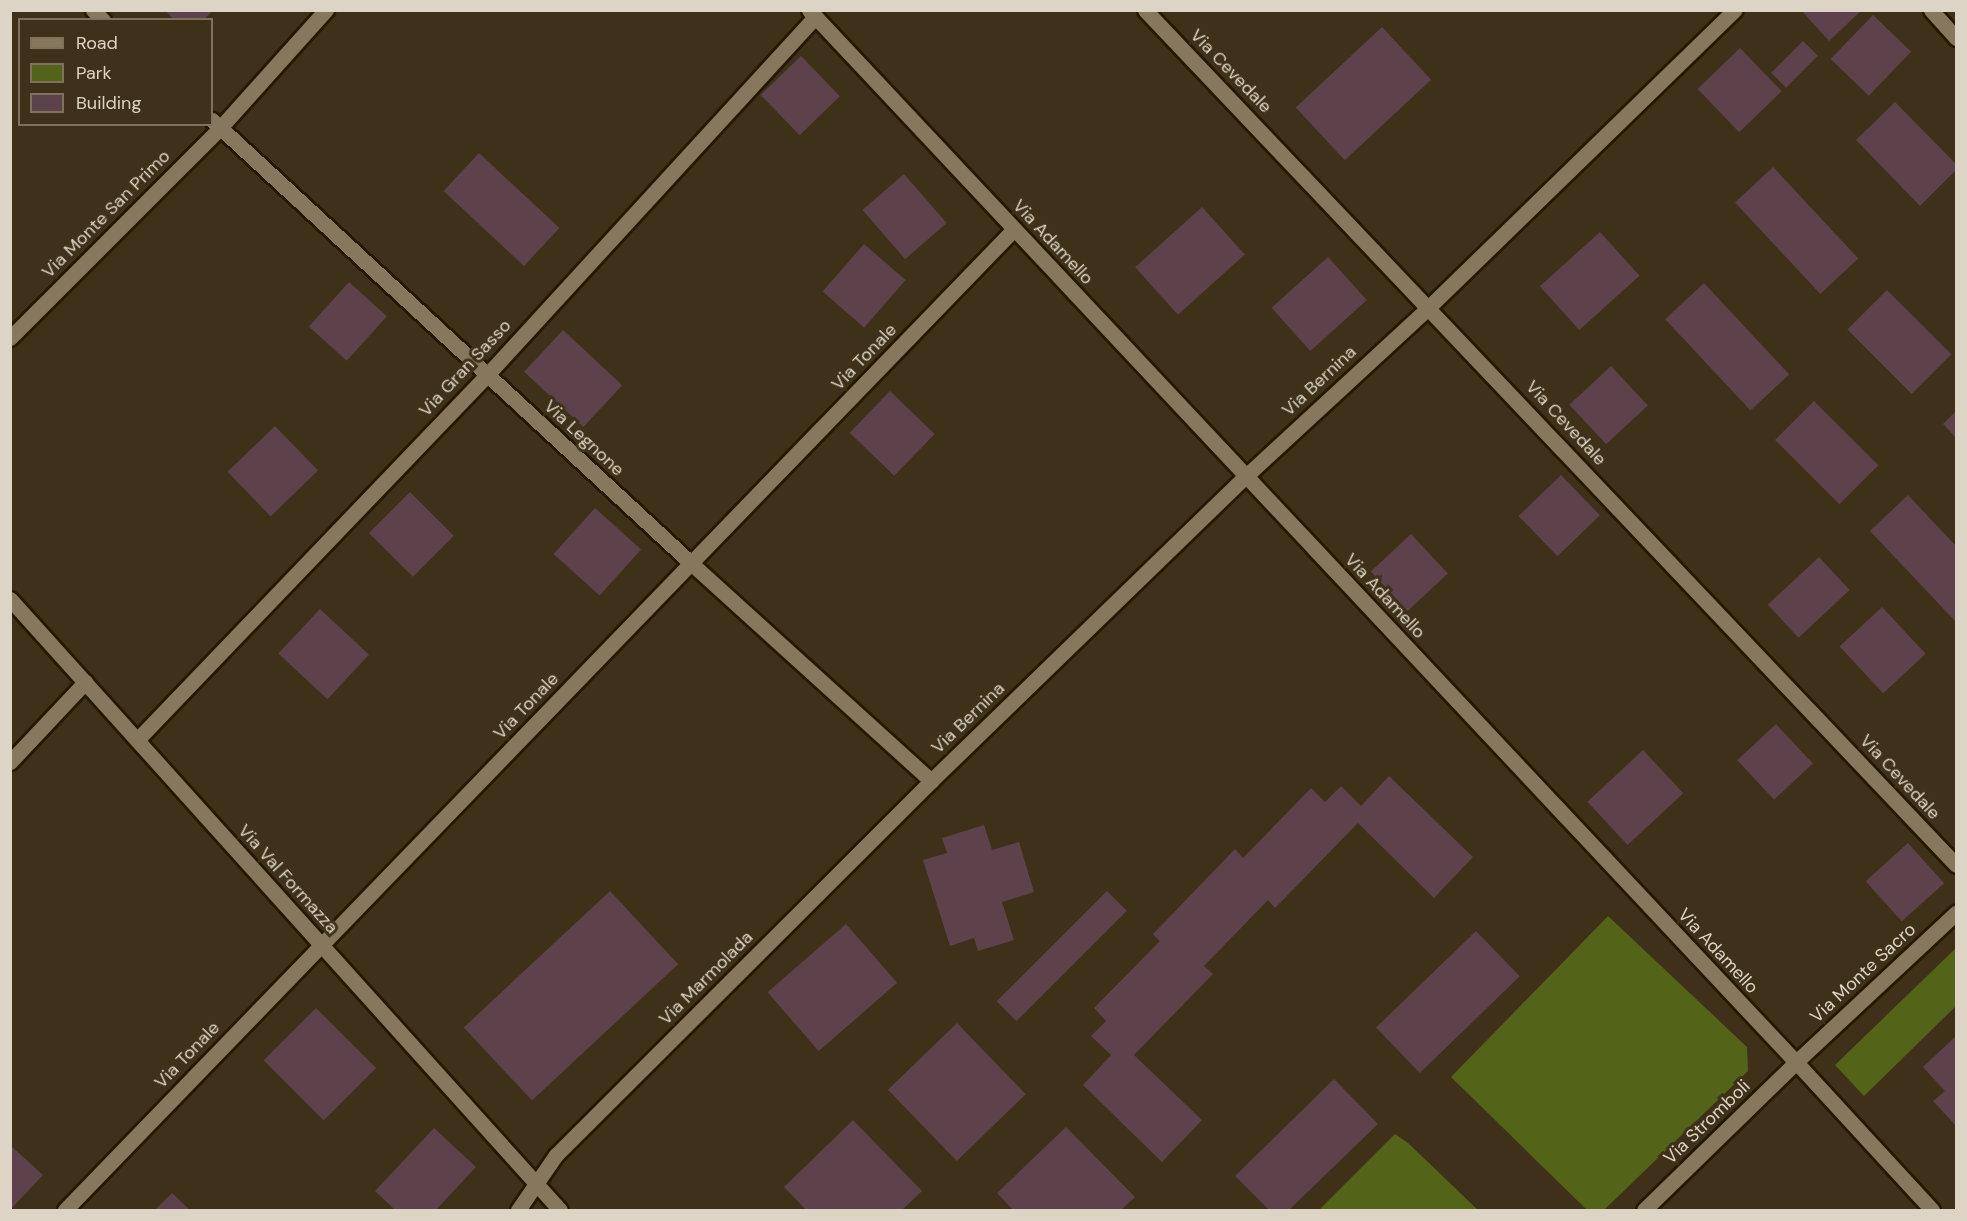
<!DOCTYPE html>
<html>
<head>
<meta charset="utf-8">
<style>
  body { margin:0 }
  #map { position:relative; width:1967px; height:1221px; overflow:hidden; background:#3f3119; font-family:"DM Sans",sans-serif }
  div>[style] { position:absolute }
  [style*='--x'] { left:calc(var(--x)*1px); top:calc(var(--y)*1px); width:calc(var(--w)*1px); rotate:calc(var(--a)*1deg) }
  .green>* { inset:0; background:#536318 }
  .building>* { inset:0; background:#5d414b; transform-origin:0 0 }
  .roads { filter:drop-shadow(2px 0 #251802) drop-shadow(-2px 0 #251802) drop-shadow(0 2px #251802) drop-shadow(0 -2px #251802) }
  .minor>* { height:15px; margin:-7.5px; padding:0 7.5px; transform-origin:7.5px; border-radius:7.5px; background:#87775d }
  span { translate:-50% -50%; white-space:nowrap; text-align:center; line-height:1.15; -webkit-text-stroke:6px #3f3119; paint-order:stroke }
  .street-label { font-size:18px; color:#ddd4c6 }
  .frame { position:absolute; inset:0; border:12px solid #ddd4c6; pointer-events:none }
  .legend { position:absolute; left:18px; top:18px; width:195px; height:108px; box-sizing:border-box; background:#3f3119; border:2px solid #7e725e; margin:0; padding:8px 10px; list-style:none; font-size:18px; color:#ddd4c6 }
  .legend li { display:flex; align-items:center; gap:12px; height:30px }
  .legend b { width:30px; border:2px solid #7e725e }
</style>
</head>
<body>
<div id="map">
  <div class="green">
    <i style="clip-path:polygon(1608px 916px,1747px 1047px,1748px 1071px,1604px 1210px,1587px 1210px,1451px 1077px)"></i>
    <i style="clip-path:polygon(1956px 948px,1956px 1006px,1864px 1096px,1835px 1065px)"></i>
    <i style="clip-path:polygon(1395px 1134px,1408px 1143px,1478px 1210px,1319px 1210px)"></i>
  </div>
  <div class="building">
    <i style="clip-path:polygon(165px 10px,213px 10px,204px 20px,174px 20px)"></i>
    <i style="clip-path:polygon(1801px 10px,1862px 10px,1829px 41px)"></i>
    <i style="left:1873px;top:15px;width:53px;height:61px;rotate:44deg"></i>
    <i style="left:1382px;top:27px;width:72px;height:118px;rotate:47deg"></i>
    <i style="left:1803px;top:41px;width:21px;height:45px;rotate:45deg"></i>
    <i style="left:1740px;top:48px;width:60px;height:59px;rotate:46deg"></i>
    <i style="left:801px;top:56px;width:56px;height:56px;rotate:46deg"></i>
    <i style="clip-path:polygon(1895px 102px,1956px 164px,1956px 170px,1920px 206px,1856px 140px)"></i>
    <i style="left:479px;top:153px;width:110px;height:52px;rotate:43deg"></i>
    <i style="left:1773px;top:167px;width:125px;height:52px;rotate:47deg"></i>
    <i style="left:904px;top:174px;width:65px;height:55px;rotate:49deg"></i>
    <i style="left:1202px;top:207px;width:64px;height:90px;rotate:48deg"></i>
    <i style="left:1600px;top:232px;width:59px;height:81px;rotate:48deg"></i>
    <i style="left:864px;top:244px;width:55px;height:63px;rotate:41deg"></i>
    <i style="left:1328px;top:257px;width:58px;height:76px;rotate:48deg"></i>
    <i style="left:349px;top:282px;width:51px;height:60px;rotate:42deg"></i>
    <i style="left:1704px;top:283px;width:125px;height:53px;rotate:47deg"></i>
    <i style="left:1887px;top:290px;width:91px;height:56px;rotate:45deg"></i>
    <i style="left:563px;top:330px;width:81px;height:57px;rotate:43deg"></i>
    <i style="left:1611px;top:366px;width:54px;height:57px;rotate:47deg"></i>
    <i style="left:890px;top:391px;width:62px;height:58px;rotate:44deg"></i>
    <i style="left:1814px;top:401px;width:91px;height:55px;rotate:45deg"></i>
    <i style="clip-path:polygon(1956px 411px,1956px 438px,1943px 424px)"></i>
    <i style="left:275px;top:426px;width:62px;height:66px;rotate:46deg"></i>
    <i style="left:1561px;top:475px;width:56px;height:59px;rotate:46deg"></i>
    <i style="left:410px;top:492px;width:62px;height:58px;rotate:45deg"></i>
    <i style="clip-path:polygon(1908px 495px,1956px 546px,1956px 622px,1870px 531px)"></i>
    <i style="left:595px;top:508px;width:62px;height:62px;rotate:42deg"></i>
    <i style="left:1411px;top:534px;width:54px;height:55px;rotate:47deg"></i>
    <i style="left:1819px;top:557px;width:45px;height:70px;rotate:47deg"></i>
    <i style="left:1882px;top:607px;width:64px;height:58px;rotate:47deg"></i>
    <i style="left:320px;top:609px;width:67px;height:61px;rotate:43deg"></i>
    <i style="left:1776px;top:724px;width:54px;height:53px;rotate:47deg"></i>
    <i style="left:1643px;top:750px;width:59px;height:76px;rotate:47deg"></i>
    <i style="clip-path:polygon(1389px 776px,1473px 857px,1434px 898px,1358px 823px,1275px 908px,1268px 900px,1204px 966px,1213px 974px,1134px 1055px,1202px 1120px,1162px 1162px,1083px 1085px,1111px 1055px,1091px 1036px,1106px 1021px,1094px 1008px,1160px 941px,1153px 934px,1235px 849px,1243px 858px,1311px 788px,1325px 802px,1341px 786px,1361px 806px)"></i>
    <i style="clip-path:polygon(984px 825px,992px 850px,1019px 842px,1034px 892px,1002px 902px,1014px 940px,978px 951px,974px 938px,950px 946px,923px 860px,947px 853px,942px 838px)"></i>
    <i style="left:1908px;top:843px;width:54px;height:57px;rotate:48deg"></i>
    <i style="left:610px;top:891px;width:100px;height:200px;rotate:47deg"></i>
    <i style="left:1107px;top:891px;width:28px;height:156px;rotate:45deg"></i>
    <i style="left:846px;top:924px;width:78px;height:104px;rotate:49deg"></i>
    <i style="left:1476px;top:931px;width:63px;height:139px;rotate:46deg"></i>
    <i style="left:316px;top:1008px;width:85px;height:74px;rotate:45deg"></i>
    <i style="left:957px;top:1023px;width:99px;height:96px;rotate:46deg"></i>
    <i style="clip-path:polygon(1956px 1036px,1956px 1126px,1933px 1101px,1945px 1091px,1923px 1067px)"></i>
    <i style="clip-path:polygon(1334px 1079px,1378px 1124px,1289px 1210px,1269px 1210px,1235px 1176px)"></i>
    <i style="clip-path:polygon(853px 1120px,922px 1191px,902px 1210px,806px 1210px,784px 1187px)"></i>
    <i style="clip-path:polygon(1066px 1127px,1135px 1197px,1121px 1210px,1013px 1210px,997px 1193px)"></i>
    <i style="clip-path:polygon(434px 1128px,476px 1167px,436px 1210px,395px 1210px,375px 1191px)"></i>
    <i style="clip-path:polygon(10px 1145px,43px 1175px,10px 1210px)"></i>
    <i style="clip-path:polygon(172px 1193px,190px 1210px,155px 1210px)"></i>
  </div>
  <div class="roads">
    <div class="minor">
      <i style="--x:93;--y:10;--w:14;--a:45"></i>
      <i style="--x:809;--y:10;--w:1443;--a:46.83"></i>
      <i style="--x:1796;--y:1062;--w:201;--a:47.4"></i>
      <i style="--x:1145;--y:10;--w:1178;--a:46.51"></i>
      <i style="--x:1931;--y:10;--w:38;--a:48"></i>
      <i style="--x:212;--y:120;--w:654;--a:42.77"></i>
      <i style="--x:692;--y:564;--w:323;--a:42.2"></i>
      <i style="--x:10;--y:338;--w:297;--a:-45"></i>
      <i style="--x:220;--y:128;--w:159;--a:-48.1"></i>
      <i style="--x:10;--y:599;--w:822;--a:48.01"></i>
      <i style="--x:137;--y:740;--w:506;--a:-46.2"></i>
      <i style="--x:487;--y:375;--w:486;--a:-47.5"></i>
      <i style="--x:10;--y:762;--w:110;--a:-46.8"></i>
      <i style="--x:65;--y:1210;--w:1365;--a:-45.95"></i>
      <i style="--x:518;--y:1210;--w:67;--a:-55.4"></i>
      <i style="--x:556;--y:1155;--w:530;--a:-44.92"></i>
      <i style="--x:931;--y:781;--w:438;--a:-44.1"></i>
      <i style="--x:1246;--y:476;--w:249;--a:-42.7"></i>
      <i style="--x:1429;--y:307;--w:426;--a:-44.2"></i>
      <i style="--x:1644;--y:1210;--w:212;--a:-44.2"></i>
      <i style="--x:1796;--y:1062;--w:219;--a:-43"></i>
    </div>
  </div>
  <div class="street-label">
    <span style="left:1231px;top:71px;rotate:46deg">Via Cevedale</span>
    <span style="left:106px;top:214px;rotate:-45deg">Via Monte San Primo</span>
    <span style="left:1053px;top:242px;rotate:47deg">Via Adamello</span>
    <span style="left:864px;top:357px;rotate:-46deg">Via Tonale</span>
    <span style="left:465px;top:368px;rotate:-47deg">Via Gran Sasso</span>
    <span style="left:1319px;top:381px;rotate:-43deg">Via Bernina</span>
    <span style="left:1566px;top:423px;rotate:47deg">Via Cevedale</span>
    <span style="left:584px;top:438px;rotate:43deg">Via Legnone</span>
    <span style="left:1385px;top:596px;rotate:47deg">Via Adamello</span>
    <span style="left:526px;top:706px;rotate:-46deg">Via Tonale</span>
    <span style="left:968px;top:718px;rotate:-44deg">Via Bernina</span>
    <span style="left:1900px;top:777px;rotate:47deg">Via Cevedale</span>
    <span style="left:288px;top:879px;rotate:48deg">Via Val Formazza</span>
    <span style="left:1718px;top:951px;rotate:47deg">Via Adamello</span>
    <span style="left:1863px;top:973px;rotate:-43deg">Via Monte Sacro</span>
    <span style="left:706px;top:978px;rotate:-45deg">Via Marmolada</span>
    <span style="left:187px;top:1055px;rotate:-46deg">Via Tonale</span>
    <span style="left:1707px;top:1122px;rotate:-44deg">Via Stromboli</span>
  </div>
  <div class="frame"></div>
  <ul class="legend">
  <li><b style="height:8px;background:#87775d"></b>Road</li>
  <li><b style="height:16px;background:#536318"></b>Park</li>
  <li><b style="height:16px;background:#5d414b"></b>Building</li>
  </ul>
</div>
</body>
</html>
